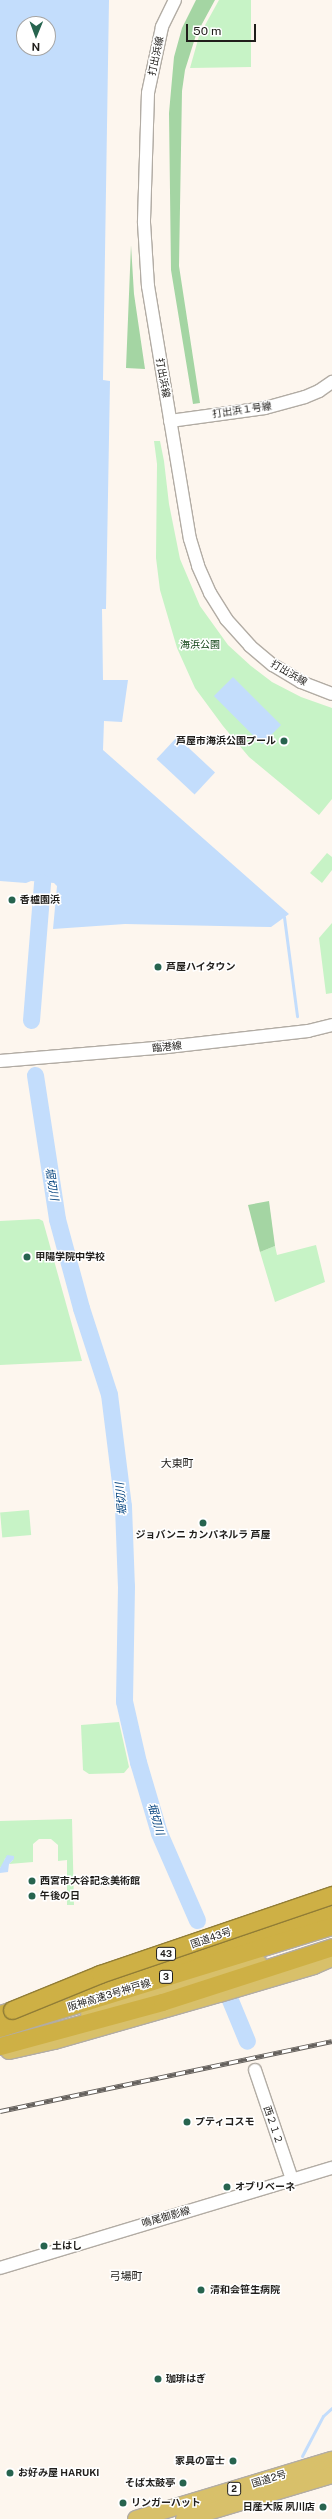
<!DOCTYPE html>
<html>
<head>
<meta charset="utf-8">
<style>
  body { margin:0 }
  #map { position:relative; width:332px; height:2519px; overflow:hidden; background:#fdf6ee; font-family:"Public Sans","Noto Sans JP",sans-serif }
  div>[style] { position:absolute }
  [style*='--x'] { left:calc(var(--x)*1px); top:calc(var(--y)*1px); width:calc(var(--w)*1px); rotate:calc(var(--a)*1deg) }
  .green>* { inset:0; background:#c7f3c6; transform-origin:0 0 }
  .forest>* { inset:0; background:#a4d5a3 }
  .water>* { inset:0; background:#c3ddfc; transform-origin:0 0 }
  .stream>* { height:3px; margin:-1.5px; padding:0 1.5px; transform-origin:1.5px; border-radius:1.5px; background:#c3ddfc }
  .river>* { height:17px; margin:-8.5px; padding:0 8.5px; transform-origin:8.5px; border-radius:8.5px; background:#c3ddfc }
  .roads { filter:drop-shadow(1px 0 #b2aca4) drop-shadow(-1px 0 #b2aca4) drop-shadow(0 1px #b2aca4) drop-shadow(0 -1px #b2aca4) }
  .tertiary>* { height:12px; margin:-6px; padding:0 6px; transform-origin:6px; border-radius:6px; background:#fff }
  .trunk>* { height:16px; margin:-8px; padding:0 8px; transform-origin:8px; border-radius:8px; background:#d8c06a }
  .motorway>* { height:17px; margin:-8.5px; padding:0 8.5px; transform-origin:8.5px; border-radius:8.5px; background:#ceb045 }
  .rail>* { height:4.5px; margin-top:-2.25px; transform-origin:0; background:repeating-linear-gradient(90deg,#fff 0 9px,#65615d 0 18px); box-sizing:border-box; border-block:1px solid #65615d }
  .bridges { filter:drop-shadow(1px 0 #917d36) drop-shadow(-1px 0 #917d36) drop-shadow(0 1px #917d36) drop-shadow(0 -1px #917d36) }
  .motorway-bridge>* { height:17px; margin:-8.5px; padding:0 8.5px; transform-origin:8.5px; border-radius:8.5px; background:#ceb045 }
  .dots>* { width:11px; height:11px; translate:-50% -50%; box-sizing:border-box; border:2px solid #fff; border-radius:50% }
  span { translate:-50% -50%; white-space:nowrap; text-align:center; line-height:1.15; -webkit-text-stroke:3px #fff; paint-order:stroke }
  .shield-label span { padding:1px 3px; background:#fff; border:1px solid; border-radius:3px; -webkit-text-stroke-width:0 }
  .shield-label { font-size:9px; color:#201e1b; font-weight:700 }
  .street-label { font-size:10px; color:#201e1b }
  .park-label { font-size:10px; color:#083c0d }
  .poi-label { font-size:10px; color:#201e1b; font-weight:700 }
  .right { translate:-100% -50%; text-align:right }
  .left { translate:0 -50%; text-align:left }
  .water-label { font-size:11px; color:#02427e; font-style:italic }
  .neighbourhood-label { font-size:11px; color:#201e1b }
  .north { position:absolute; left:16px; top:16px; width:40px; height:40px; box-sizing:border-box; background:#fff; border:1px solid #a6a5a4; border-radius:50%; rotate:181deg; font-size:11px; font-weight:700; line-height:16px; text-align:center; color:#201e1b }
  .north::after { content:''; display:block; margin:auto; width:14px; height:18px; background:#27644f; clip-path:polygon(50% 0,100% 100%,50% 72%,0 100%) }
  .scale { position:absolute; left:186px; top:24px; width:70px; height:18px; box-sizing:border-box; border:2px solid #201e1b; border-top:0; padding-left:5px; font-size:12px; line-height:14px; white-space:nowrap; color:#201e1b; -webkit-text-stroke:3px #fff; paint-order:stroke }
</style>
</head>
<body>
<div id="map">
  <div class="green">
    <i style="clip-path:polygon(219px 0,251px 0,251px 67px,190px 68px,199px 36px)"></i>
    <i style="clip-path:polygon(154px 441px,160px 441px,164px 461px,169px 504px,180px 559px,200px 606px,228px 645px,251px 666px,272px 682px,301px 697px,332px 708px,332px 799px,319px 815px,249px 757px,223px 726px,195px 688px,177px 648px,160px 590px,156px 558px,157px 464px)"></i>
    <i style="clip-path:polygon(327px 853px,332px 857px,332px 870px,322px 883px,310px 873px)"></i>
    <i style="clip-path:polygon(332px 923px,332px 993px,326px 994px,319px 938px)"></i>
    <i style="clip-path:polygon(39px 1219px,43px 1221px,82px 1361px,0 1365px,0 1221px)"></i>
    <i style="clip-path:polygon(316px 1245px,325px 1282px,275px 1302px,260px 1252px,275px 1246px,277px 1255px)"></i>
    <i style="left:29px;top:1510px;width:25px;height:29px;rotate:85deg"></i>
    <i style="clip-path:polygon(119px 1722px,129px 1767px,124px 1773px,89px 1774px,83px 1770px,81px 1725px)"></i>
    <i style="clip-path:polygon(72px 1819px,74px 1905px,67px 1905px,67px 1860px,58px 1861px,58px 1845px,51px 1839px,39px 1839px,33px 1844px,33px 1862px,9px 1864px,13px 1860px,5px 1858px,4px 1864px,0 1868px,0 1821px)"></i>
  </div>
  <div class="forest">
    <i style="clip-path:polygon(196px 0,215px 0,196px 35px,185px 70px,182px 91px,179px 266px,200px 403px,193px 404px,171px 270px,169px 113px,174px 57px,182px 28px)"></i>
    <i style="clip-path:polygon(131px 245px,134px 294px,145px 369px,126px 368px)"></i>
    <i style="clip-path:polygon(269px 1201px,275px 1246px,260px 1252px,248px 1205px)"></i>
  </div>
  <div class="water">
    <i style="clip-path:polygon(evenodd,0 0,109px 0,103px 380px,110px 381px,106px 609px,102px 609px,103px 680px,128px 680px,122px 722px,104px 721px,103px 750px,289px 914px,271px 927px,125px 924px,53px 929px,57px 886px,54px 883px,31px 881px,26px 883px,0 881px,0 0,24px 24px,48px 24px,48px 48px,24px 48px,24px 24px)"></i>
    <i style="left:233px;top:677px;width:68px;height:27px;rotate:45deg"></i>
    <i style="left:177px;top:737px;width:52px;height:30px;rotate:43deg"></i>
    <i style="clip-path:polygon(7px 1855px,14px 1856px,14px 1859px,9px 1864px,8px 1872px,0 1873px,0 1868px)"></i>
  </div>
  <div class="stream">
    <i style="--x:284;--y:917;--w:100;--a:82.5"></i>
    <i style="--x:302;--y:2456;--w:45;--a:-62.3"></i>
    <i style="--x:323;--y:2416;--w:12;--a:-42"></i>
  </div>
  <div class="river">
    <i style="--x:31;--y:1020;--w:138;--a:-85.4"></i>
    <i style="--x:35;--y:1075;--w:146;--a:81.3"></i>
    <i style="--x:57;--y:1219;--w:92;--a:74.9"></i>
    <i style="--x:81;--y:1308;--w:90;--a:72"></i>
    <i style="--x:109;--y:1394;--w:113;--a:82.9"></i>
    <i style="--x:123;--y:1506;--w:80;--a:87.9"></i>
    <i style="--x:126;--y:1586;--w:115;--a:91"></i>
    <i style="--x:124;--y:1701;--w:63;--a:77.1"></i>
    <i style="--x:138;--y:1762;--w:74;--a:73.5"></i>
    <i style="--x:159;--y:1833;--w:95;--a:66.4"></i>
    <i style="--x:230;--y:2000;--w:44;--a:67.5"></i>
  </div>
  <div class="roads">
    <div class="tertiary">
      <i style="--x:175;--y:0;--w:30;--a:116"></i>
      <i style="--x:162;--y:27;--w:67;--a:102"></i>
      <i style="--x:148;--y:93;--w:130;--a:91.8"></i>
      <i style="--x:144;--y:223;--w:63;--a:86.4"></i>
      <i style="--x:148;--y:286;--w:256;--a:80.6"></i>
      <i style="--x:190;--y:539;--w:28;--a:73"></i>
      <i style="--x:198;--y:566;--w:30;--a:66"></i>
      <i style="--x:210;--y:593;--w:31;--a:58"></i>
      <i style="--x:226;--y:619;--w:36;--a:48"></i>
      <i style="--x:250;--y:646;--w:30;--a:40"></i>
      <i style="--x:273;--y:665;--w:33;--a:31"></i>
      <i style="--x:301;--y:682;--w:33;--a:21"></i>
      <i style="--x:170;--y:421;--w:96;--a:-7.8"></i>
      <i style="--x:265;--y:408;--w:41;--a:-15.4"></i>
      <i style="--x:305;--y:397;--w:15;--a:-23"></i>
      <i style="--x:319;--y:391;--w:16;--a:-35"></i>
      <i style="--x:0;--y:1061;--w:168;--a:-4.8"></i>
      <i style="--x:167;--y:1047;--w:142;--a:-6.5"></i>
      <i style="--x:308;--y:1031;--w:25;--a:-14"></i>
      <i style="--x:255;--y:2070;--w:115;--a:71.3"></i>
      <i style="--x:0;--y:2268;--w:347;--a:-16.8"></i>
    </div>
    <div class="trunk">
      <i style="--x:89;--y:2014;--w:177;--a:-16.8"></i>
      <i style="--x:9;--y:2051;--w:46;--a:-12.5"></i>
      <i style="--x:54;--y:2041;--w:172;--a:-15.9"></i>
      <i style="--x:219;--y:1994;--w:99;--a:-16.4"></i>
      <i style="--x:314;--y:1966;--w:20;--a:-24"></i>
      <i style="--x:136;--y:2519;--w:205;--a:-16.8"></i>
      <i style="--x:184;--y:2519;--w:154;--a:-16.6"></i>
    </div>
    <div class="motorway">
      <i style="--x:74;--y:1992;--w:270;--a:-16.8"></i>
      <i style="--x:0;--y:2014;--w:26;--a:-18"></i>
      <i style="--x:0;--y:2028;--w:347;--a:-17.1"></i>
      <i style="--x:0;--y:2046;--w:168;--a:-15.2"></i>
      <i style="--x:162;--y:2002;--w:179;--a:-17.9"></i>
    </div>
  </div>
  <div class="rail">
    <i style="--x:0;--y:2111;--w:339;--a:-11.9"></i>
  </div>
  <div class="bridges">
    <div class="motorway-bridge">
      <i style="--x:12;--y:2010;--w:95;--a:-22.2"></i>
      <i style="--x:100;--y:1974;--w:245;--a:-18.8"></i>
    </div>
  </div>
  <div class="dots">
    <i style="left:284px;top:741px;background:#27644f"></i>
    <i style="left:12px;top:900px;background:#27644f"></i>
    <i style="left:158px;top:967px;background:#27644f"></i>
    <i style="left:27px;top:1257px;background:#27644f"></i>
    <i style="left:203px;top:1523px;background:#27644f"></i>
    <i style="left:32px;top:1881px;background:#27644f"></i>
    <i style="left:32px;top:1896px;background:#27644f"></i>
    <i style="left:187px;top:2122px;background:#27644f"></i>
    <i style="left:227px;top:2187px;background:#27644f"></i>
    <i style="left:44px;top:2246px;background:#27644f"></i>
    <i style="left:201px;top:2290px;background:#27644f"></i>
    <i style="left:158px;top:2379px;background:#27644f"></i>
    <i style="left:233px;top:2461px;background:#27644f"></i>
    <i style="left:10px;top:2473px;background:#27644f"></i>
    <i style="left:183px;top:2483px;background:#27644f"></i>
    <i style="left:123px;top:2503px;background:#27644f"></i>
    <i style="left:323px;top:2507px;background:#27644f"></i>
  </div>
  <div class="shield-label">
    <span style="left:166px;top:1954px">43</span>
    <span style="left:166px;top:1977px">3</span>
    <span style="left:234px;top:2489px">2</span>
  </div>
  <div class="street-label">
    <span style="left:156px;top:56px;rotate:-78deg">打出浜線</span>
    <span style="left:163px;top:378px;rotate:80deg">打出浜線</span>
    <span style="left:242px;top:410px;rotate:-8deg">打出浜１号線</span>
    <span style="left:289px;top:673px;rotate:30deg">打出浜線</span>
    <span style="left:167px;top:1047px;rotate:-6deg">臨港線</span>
    <span style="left:211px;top:1938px;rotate:-19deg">国道43号</span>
    <span style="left:109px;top:1995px;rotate:-17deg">阪神高速3号神戸線</span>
    <span style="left:273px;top:2125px;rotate:71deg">西２１２</span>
    <span style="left:166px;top:2217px;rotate:-16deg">鳴尾御影線</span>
    <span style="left:269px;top:2479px;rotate:-17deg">国道2号</span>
  </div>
  <div class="park-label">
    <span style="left:200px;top:645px">海浜公園</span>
  </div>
  <div class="poi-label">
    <span class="right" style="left:276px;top:741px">芦屋市海浜公園プール</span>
    <span class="left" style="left:20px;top:900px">香櫨園浜</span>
    <span class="left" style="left:166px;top:967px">芦屋ハイタウン</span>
    <span class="left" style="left:35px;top:1257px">甲陽学院中学校</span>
    <span style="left:203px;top:1535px">ジョバンニ カンパネルラ 芦屋</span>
    <span class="left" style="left:40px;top:1881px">西宮市大谷記念美術館</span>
    <span class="left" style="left:40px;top:1896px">午後の日</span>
    <span class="left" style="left:195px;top:2122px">プティコスモ</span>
    <span class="left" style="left:235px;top:2187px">オブリベーネ</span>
    <span class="left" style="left:52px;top:2246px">土はし</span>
    <span class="left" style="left:210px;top:2290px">清和会笹生病院</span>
    <span class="left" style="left:166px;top:2379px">珈琲はぎ</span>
    <span class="right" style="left:225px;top:2461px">家具の富士</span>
    <span class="left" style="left:18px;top:2473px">お好み屋 HARUKI</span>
    <span class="right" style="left:175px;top:2483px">そば太鼓亭</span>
    <span class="left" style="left:131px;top:2503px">リンガーハット</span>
    <span class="right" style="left:315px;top:2507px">日産大阪 夙川店</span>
  </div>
  <div class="water-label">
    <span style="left:52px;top:1184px;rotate:81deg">堀切川</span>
    <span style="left:121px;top:1499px;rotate:-95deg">堀切川</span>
    <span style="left:156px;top:1819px;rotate:74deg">堀切川</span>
  </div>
  <div class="neighbourhood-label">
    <span style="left:177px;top:1463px">大東町</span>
    <span style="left:126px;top:2276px">弓場町</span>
  </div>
  <div class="north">N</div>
  <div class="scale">50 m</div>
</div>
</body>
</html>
